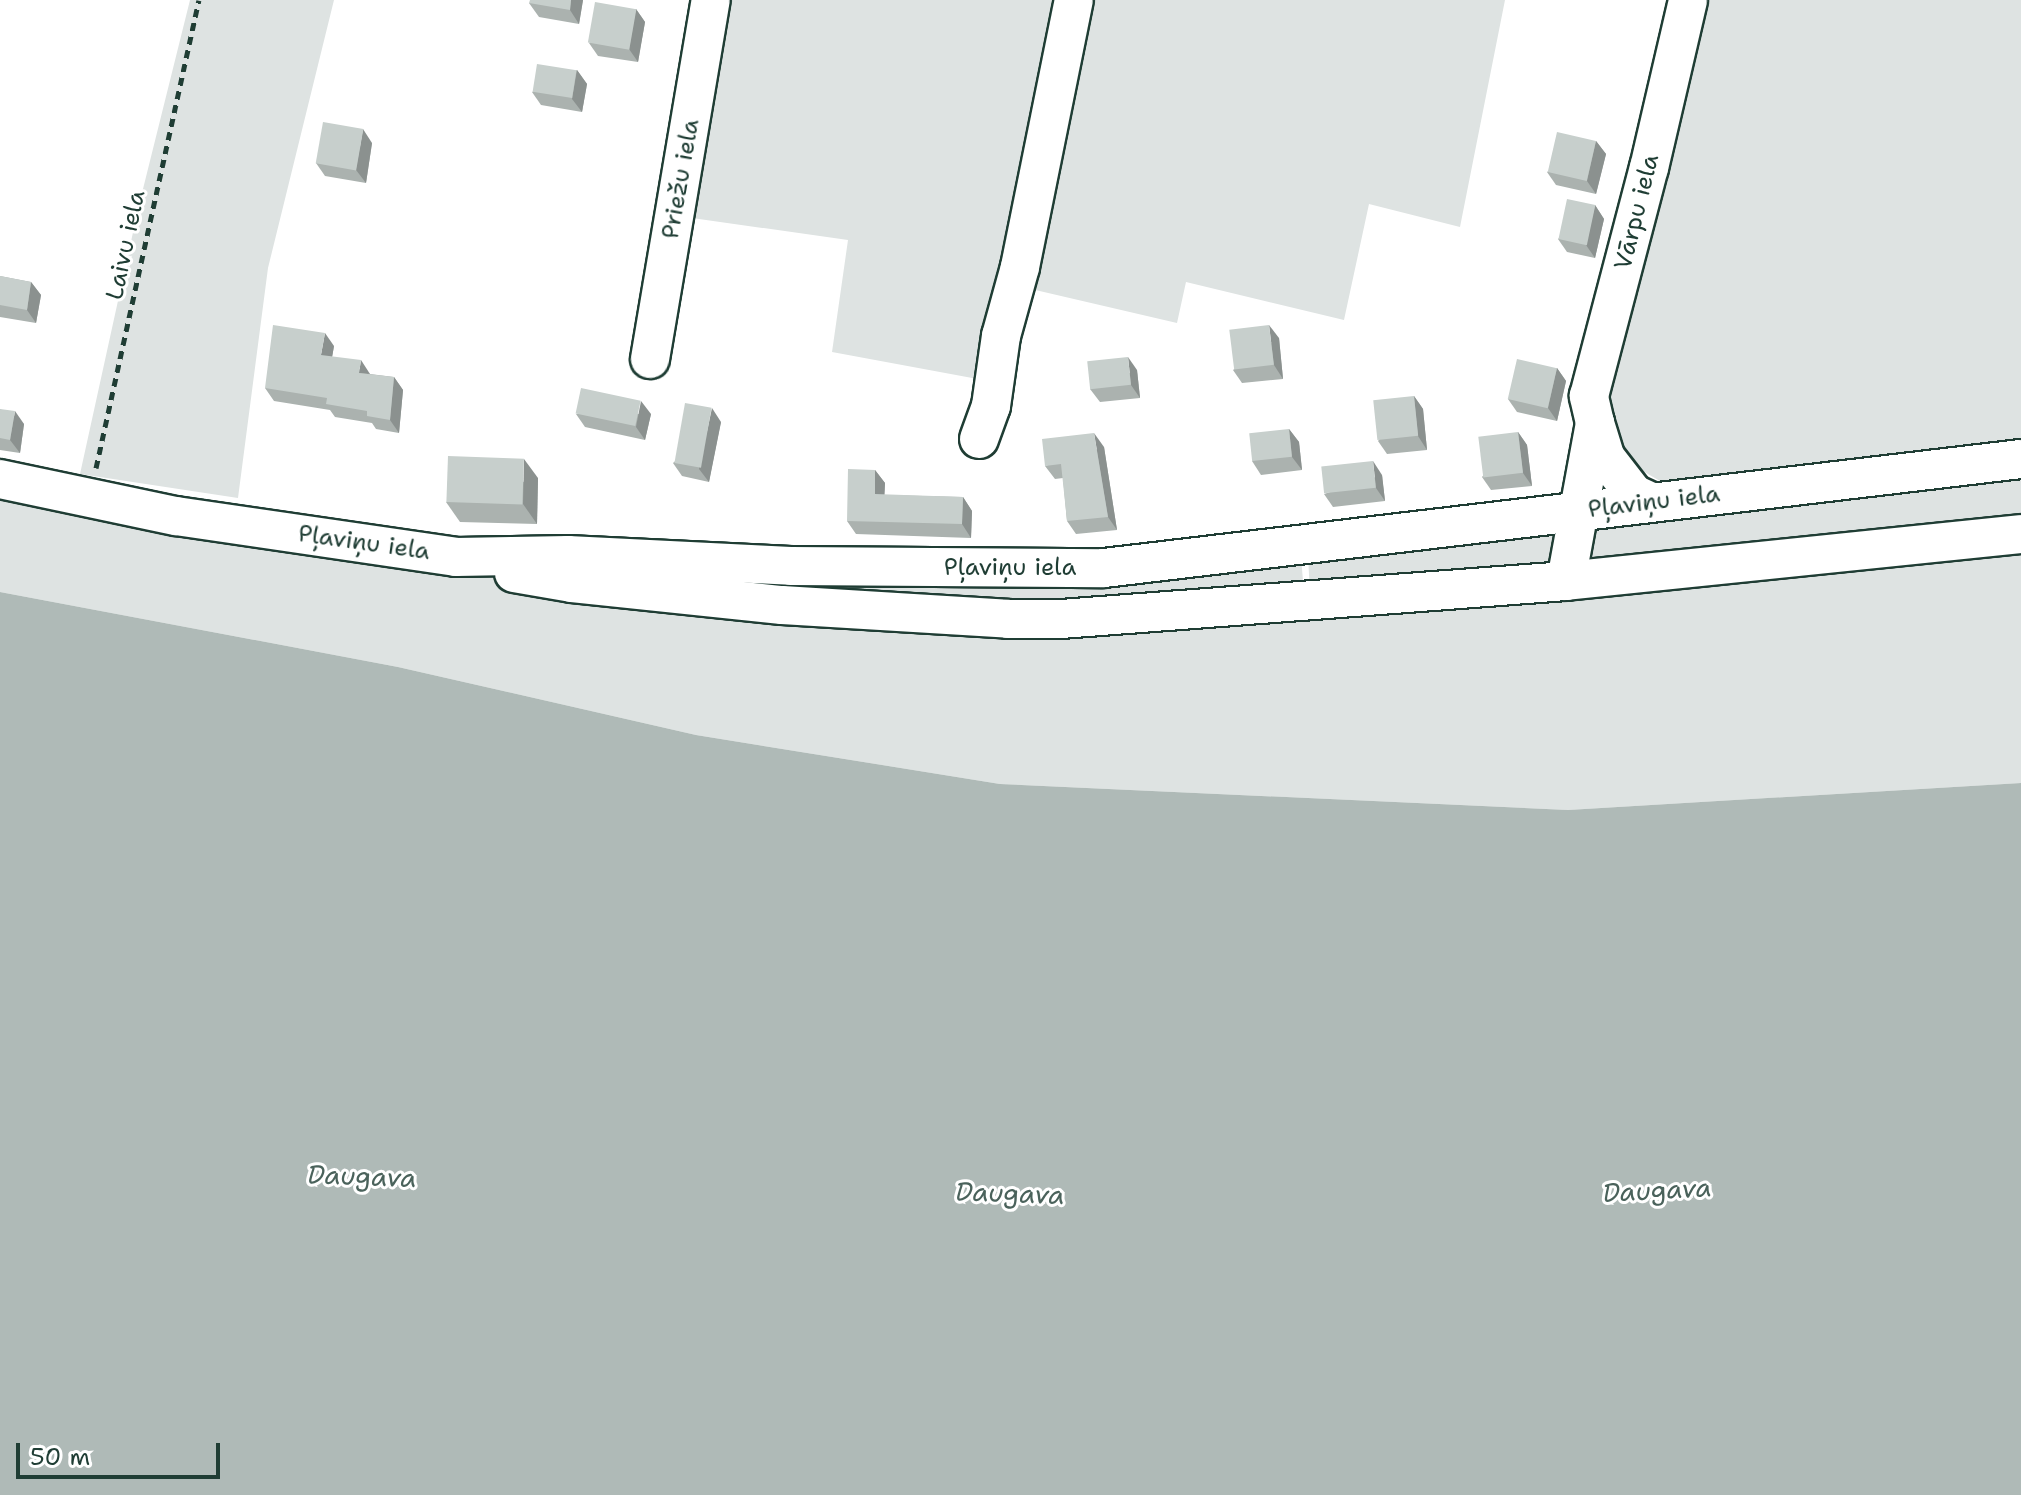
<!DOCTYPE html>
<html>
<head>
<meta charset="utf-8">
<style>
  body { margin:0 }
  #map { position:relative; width:2021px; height:1495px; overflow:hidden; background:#fff; font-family:"Shantell Sans",sans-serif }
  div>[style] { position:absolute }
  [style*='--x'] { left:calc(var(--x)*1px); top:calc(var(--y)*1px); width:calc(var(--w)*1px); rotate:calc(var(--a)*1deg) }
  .green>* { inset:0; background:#dee3e2 }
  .water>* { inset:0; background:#afbab7 }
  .path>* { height:5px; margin-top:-2.5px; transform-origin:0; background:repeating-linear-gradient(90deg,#1f3d34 0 8px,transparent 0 14px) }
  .roads { filter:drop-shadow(2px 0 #1f3d34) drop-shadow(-2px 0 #1f3d34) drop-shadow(0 2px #1f3d34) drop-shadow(0 -2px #1f3d34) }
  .minor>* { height:38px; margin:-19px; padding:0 19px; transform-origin:19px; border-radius:19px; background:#fff }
  .wall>* { inset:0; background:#abb2af }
  .shaded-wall>* { inset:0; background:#8b918f }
  .building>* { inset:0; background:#c7cfcc; transform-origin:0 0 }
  span { translate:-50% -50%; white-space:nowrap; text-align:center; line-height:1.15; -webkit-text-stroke:6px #fff; paint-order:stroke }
  .street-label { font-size:24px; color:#1f3d34 }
  .water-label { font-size:26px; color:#4a625b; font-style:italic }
  .scale { position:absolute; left:16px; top:1443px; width:204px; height:36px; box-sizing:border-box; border:4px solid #1f3d34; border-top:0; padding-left:10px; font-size:24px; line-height:28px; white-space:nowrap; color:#1f3d34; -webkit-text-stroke:6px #fff; paint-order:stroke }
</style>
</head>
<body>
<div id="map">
  <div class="green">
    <i style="clip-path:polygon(190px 0,334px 0,268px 268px,238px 498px,80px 474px,139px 205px)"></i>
    <i style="clip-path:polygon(729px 0,1505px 0,1460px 227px,1369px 204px,1344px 320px,1186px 282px,1177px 323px,1031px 289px,1010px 385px,832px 352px,848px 240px,692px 218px)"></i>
    <i style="clip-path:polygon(1702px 0,2021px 0,2021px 439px,1691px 483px,1660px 481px,1641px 470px,1619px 449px,1606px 397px)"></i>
    <i style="clip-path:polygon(2021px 474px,2021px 528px,1612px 567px,1583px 558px,1585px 530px)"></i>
    <i style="clip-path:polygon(0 490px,541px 586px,948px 625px,2021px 543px,2021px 783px,1568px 810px,1000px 784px,696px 735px,398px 667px,0 592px)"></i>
    <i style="clip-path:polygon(1560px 525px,1564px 539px,1548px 567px,1310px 593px,1308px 556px)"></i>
    <i style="clip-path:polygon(1301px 556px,1304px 594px,989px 611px,555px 563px)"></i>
  </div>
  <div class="water">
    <i style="clip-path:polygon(0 592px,398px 667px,696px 735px,1000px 784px,1568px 810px,2021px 783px,2021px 1495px,0 1495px)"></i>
  </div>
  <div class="path">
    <i style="--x:96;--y:468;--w:479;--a:-77.6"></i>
  </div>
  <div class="roads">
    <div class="minor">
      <i style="--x:650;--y:359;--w:364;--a:-80.4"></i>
      <i style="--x:1595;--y:423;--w:37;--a:73"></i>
      <i style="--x:1606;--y:458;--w:46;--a:52.1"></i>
      <i style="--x:1634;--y:494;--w:19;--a:25"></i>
      <i style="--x:979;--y:439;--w:35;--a:-70"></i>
      <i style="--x:991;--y:406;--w:71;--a:-81.9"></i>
      <i style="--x:1001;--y:336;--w:72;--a:-74.6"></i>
      <i style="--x:1020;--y:267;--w:272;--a:-78.6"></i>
      <i style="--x:0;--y:479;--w:180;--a:11.9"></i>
      <i style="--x:176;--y:516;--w:283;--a:8.3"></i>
      <i style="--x:456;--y:557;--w:112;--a:-1"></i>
      <i style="--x:568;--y:555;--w:223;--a:2.8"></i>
      <i style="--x:791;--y:566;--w:313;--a:0.4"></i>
      <i style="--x:1104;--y:568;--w:923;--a:-6.78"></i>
      <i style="--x:514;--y:573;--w:59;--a:9.8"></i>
      <i style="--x:572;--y:583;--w:211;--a:6"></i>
      <i style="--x:782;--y:605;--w:226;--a:3.5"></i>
      <i style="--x:1008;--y:619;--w:53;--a:0"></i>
      <i style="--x:1061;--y:619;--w:506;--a:-4.3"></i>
      <i style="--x:1566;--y:581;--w:457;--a:-5.9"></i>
      <i style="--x:1566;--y:581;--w:161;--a:-79.6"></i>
      <i style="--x:1595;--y:423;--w:28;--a:-103"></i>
      <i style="--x:1589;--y:396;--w:236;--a:-75.3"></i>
      <i style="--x:1649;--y:168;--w:172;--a:-76.9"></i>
    </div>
  </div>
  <div class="wall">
    <i style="clip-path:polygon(583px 0,579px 24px,539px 17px,529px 3px)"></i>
    <i style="clip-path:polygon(636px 9px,645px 22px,638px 62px,598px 56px,589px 43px)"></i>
    <i style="clip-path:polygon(577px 70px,587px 84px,582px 112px,541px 105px,532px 92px)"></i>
    <i style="clip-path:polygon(1596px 141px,1606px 154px,1596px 194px,1556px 185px,1547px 172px)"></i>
    <i style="clip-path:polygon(372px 143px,366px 183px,325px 176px,316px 163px)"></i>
    <i style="clip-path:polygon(1595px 205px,1604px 219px,1595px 258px,1567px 252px,1558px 239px)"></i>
    <i style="clip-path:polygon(0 276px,31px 282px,41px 295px,36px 323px,0 317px)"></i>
    <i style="clip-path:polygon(1279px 338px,1283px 379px,1242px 383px,1233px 370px)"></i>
    <i style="clip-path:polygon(334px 346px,332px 357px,370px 374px,394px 377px,403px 390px,399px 433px,376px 429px,372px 423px,335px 417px,330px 410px,274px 401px,265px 388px)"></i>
    <i style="clip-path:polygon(1557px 368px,1566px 381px,1557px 421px,1517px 412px,1508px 399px)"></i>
    <i style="clip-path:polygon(1137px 370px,1140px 398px,1100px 402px,1090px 389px)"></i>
    <i style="clip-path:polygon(1414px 396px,1423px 409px,1427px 450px,1387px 454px,1378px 441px)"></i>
    <i style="clip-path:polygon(0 409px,24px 424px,20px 453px,0 450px)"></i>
    <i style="clip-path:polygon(576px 414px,651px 414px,645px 440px,585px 427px)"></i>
    <i style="clip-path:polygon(721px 422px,709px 482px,682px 476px,673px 463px)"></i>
    <i style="clip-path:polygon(1289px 429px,1299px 442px,1302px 470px,1261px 475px,1252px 461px)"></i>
    <i style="clip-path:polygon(1518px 432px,1527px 445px,1532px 486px,1491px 490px,1482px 477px)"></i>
    <i style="clip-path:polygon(1104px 447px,1117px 530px,1076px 534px,1067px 521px,1063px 478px,1055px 479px,1045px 466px)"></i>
    <i style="clip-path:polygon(875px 470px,885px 483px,884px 495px,963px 497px,972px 511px,971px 538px,856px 534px,847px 521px)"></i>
    <i style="clip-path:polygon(1382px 475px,1385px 501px,1333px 507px,1324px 494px)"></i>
    <i style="clip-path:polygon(538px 478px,537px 524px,460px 522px,446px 502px)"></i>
  </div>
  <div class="shaded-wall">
    <i style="clip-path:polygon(571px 0,583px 0,579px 24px,570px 10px)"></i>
    <i style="clip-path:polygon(636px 9px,645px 22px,638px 62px,629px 49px)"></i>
    <i style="clip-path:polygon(577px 70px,587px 84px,582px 112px,572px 99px)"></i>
    <i style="clip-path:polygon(363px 129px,372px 143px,366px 183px,356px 170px)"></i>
    <i style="clip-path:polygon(1596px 141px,1606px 154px,1596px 194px,1587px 181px)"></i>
    <i style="clip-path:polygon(1595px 205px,1604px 219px,1595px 258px,1586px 245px)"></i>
    <i style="clip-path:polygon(31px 282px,41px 295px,36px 323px,27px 310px)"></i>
    <i style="clip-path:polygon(1269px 325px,1279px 338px,1283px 379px,1274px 365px)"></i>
    <i style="clip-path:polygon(325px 333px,334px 346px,330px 369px,321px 355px)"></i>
    <i style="clip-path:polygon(1128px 357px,1137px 370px,1140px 398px,1131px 385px)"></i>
    <i style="clip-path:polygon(361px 360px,370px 374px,359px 373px)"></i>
    <i style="clip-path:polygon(1557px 368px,1566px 381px,1557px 421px,1548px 408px)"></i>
    <i style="clip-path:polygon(394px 377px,403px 390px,399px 433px,390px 420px)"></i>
    <i style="clip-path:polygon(1414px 396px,1423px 409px,1427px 450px,1418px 436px)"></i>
    <i style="clip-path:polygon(641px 401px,651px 414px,645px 440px,636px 427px)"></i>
    <i style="clip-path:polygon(712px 408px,721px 422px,709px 482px,699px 469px)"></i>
    <i style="clip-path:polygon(15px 411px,24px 424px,20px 453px,10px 440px)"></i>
    <i style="clip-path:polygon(1289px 429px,1299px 442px,1302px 470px,1292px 457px)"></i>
    <i style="clip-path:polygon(1518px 432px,1527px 445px,1532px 486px,1523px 473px)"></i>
    <i style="clip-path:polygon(1094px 433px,1104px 447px,1117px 530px,1108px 517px)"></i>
    <i style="clip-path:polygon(524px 459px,538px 478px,537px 524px,523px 504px)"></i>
    <i style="clip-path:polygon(1373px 461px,1382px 475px,1385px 501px,1376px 488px)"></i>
    <i style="clip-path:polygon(875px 470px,885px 483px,884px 508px,875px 494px)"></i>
    <i style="clip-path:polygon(963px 497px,972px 511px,971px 538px,962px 524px)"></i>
  </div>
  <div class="building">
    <i style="clip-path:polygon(530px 0,571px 0,570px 10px,529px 3px)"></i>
    <i style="left:595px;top:2px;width:42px;height:41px;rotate:10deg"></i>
    <i style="left:537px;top:64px;width:40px;height:28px;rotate:9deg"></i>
    <i style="left:323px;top:122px;width:41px;height:42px;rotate:10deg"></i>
    <i style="left:1557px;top:132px;width:40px;height:41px;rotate:13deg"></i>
    <i style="left:1567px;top:199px;width:29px;height:41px;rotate:12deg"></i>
    <i style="clip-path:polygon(0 276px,31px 282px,27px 310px,0 305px)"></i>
    <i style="clip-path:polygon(273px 325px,325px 333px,321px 355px,361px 360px,359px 373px,394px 377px,390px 420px,367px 416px,367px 411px,326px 404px,327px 398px,265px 388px)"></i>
    <i style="left:1269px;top:325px;width:40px;height:40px;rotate:83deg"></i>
    <i style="left:1128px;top:357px;width:28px;height:41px;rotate:84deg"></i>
    <i style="left:1517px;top:359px;width:41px;height:41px;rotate:13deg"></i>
    <i style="left:581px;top:388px;width:61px;height:26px;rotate:12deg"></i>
    <i style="left:1414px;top:396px;width:40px;height:41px;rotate:84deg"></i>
    <i style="left:685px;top:403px;width:27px;height:61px;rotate:10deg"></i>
    <i style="clip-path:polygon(0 409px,15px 411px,10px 440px,0 438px)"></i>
    <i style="left:1289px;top:429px;width:28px;height:40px;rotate:84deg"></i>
    <i style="left:1518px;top:432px;width:41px;height:40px;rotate:83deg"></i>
    <i style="clip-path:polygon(1094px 433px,1108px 517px,1067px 521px,1061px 464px,1045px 466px,1042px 439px)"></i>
    <i style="left:448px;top:456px;width:76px;height:46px;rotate:2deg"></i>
    <i style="left:1373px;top:461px;width:27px;height:52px;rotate:84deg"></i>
    <i style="clip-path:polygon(848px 469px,875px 470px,875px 494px,963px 497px,962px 524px,847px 521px)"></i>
  </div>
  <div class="street-label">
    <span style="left:681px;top:179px;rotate:-80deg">Priežu iela</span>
    <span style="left:1637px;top:212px;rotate:-76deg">Vārpu iela</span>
    <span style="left:126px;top:245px;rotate:-78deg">Laivu iela</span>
    <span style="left:1654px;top:502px;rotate:-7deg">Pļaviņu iela</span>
    <span style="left:364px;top:543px;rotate:8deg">Pļaviņu iela</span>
    <span style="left:1010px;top:568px">Pļaviņu iela</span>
  </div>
  <div class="water-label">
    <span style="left:362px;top:1176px;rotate:2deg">Daugava</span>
    <span style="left:1657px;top:1190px;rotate:-3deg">Daugava</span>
    <span style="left:1010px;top:1193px;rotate:2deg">Daugava</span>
  </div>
  <div class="scale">50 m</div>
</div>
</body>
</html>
